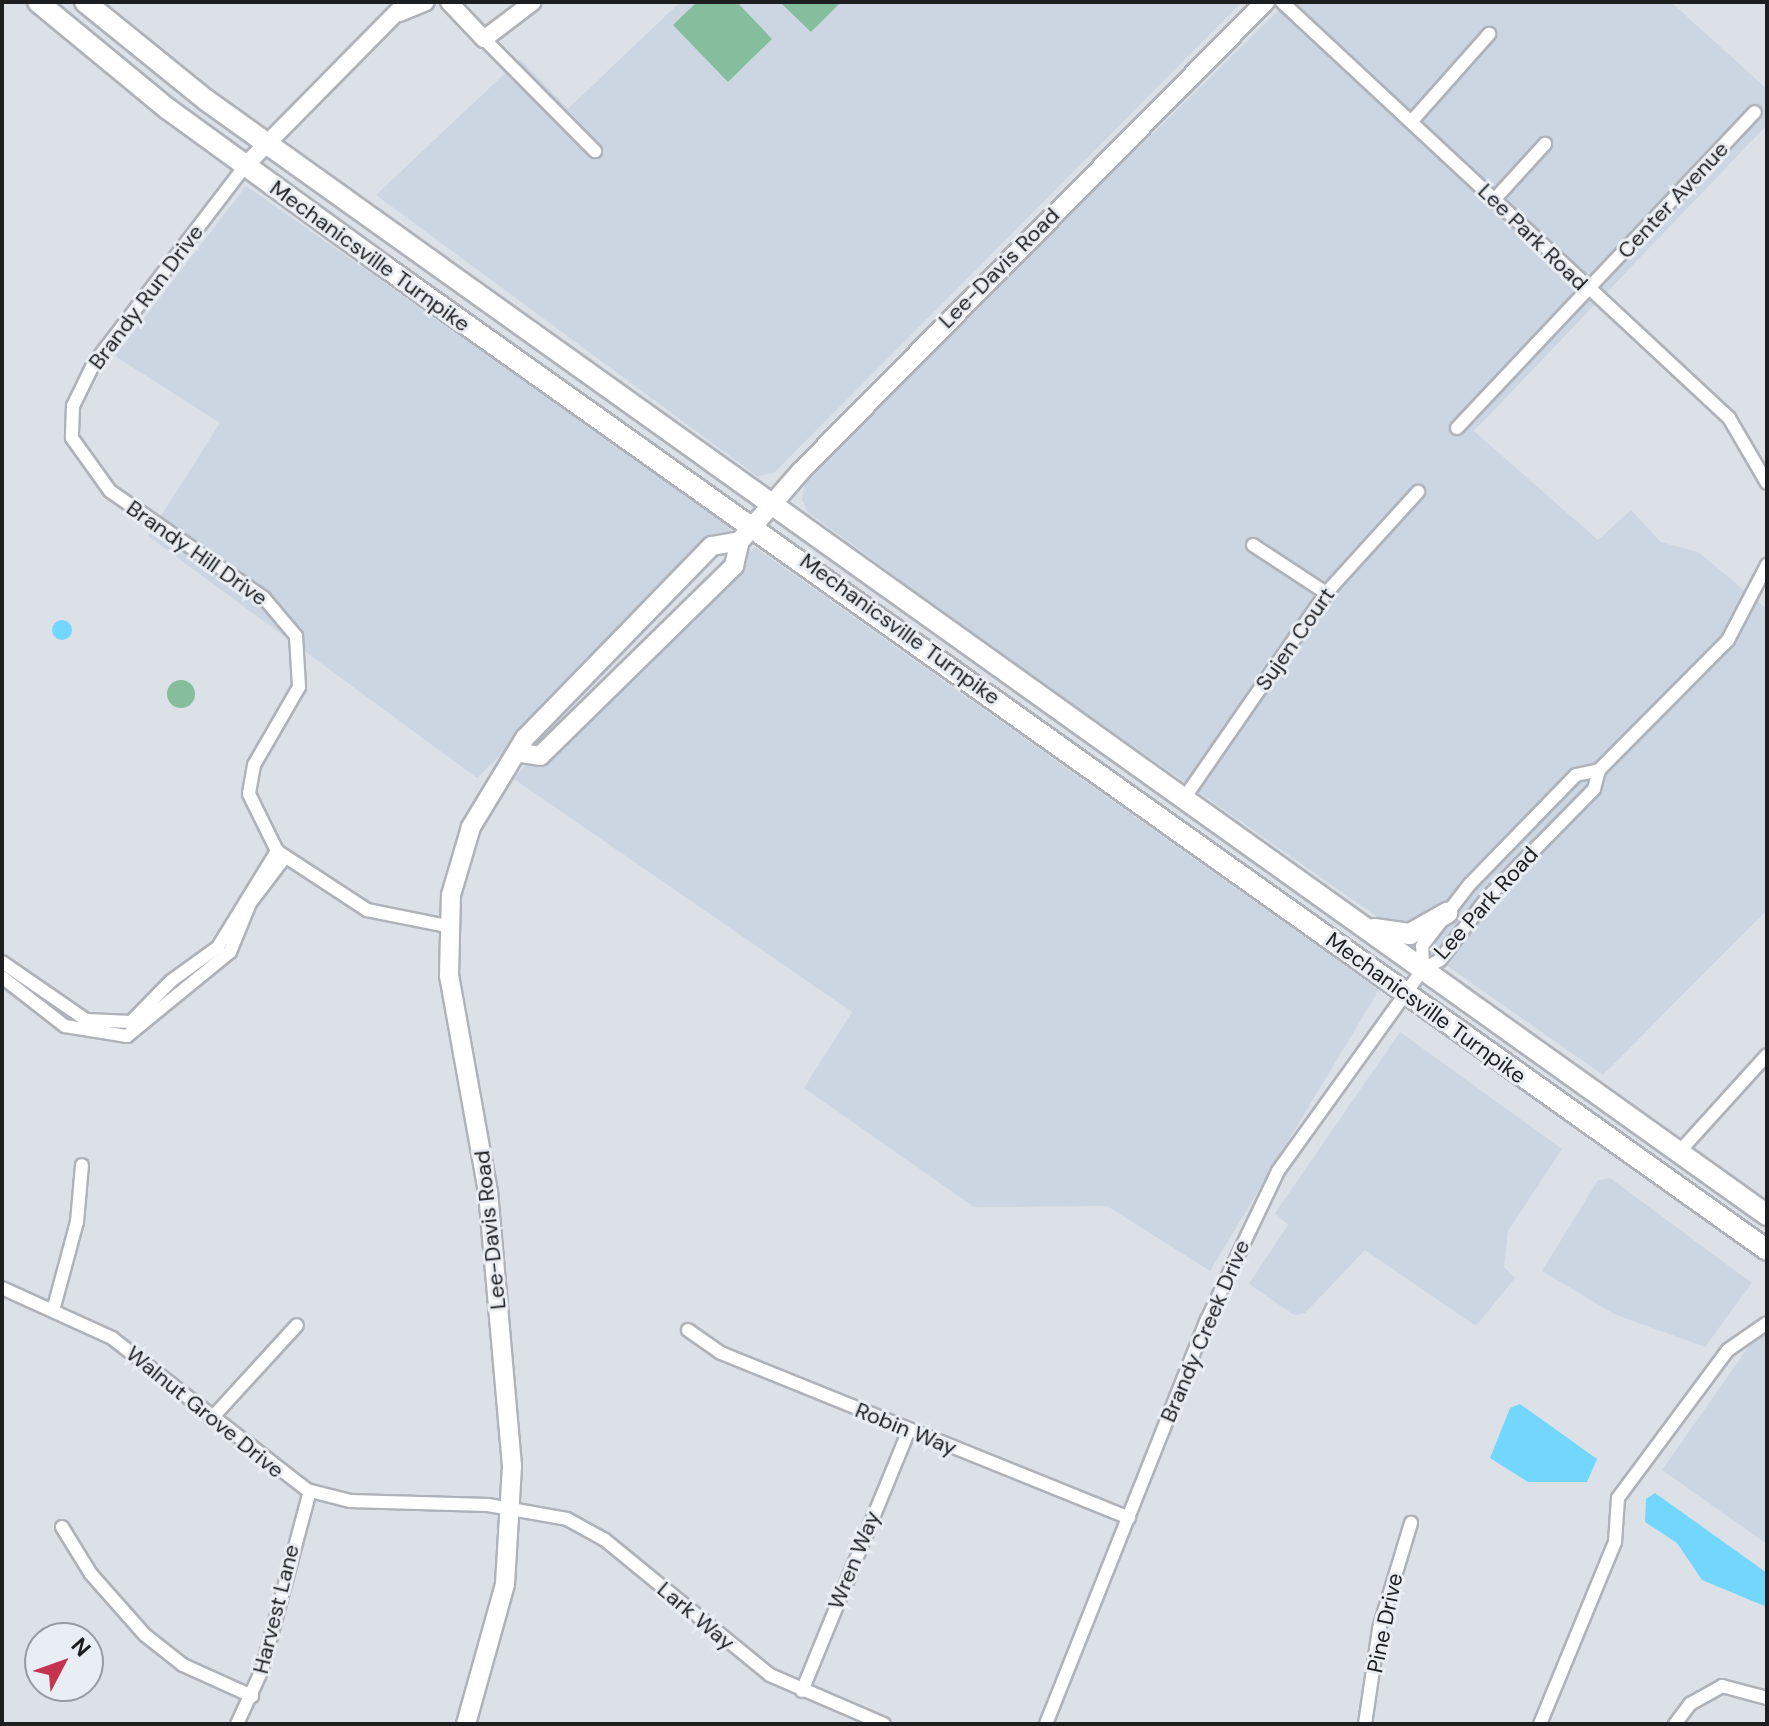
<!DOCTYPE html>
<html>
<head>
<meta charset="utf-8">
<style>
  body { margin:0 }
  #map { position:relative; width:1769px; height:1726px; overflow:hidden; background:#dce1e7; font-family:"DM Sans",sans-serif }
  div>[style] { position:absolute }
  [style*='--x'] { left:calc(var(--x)*1px); top:calc(var(--y)*1px); width:calc(var(--w)*1px); rotate:calc(var(--a)*1deg) }
  .built>* { inset:0; background:#ccd6e2 }
  .green>* { inset:0; background:#85be9c }
  .round { border-radius:50% }
  .water>* { inset:0; background:#73d7fd }
  .roads { filter:drop-shadow(2px 0 #afb3b9) drop-shadow(-2px 0 #afb3b9) drop-shadow(0 2px #afb3b9) drop-shadow(0 -2px #afb3b9) }
  .minor>* { height:12px; margin:-6px; padding:0 6px; transform-origin:6px; border-radius:6px; background:#fff }
  .tertiary>* { height:16px; margin:-8px; padding:0 8px; transform-origin:8px; border-radius:8px; background:#fff }
  .secondary>* { height:18px; margin:-9px; padding:0 9px; transform-origin:9px; border-radius:9px; background:#fff }
  .trunk>* { height:20px; margin:-10px; padding:0 10px; transform-origin:10px; border-radius:10px; background:#fff }
  span { translate:-50% -50%; white-space:nowrap; text-align:center; line-height:1.15; -webkit-text-stroke:6px #e9eef4; paint-order:stroke }
  .street-label { font-size:22px; color:#1c1e20 }
  .frame { position:absolute; inset:0; border:4px solid #1c1e20; pointer-events:none }
  .north { position:absolute; left:24px; top:1622px; width:80px; height:80px; box-sizing:border-box; background:#e9eef4; border:2px solid #979b9f; border-radius:50%; rotate:49deg; font-size:22px; font-weight:700; line-height:32px; text-align:center; color:#1c1e20 }
  .north::after { content:''; display:block; margin:auto; width:28px; height:36px; background:#c43451; clip-path:polygon(50% 0,100% 100%,50% 72%,0 100%) }
</style>
</head>
<body>
<div id="map">
  <div class="built">
    <i style="clip-path:polygon(680px 2px,1242px 2px,774px 473px,757px 476px,376px 195px,520px 59px,568px 109px)"></i>
    <i style="clip-path:polygon(1287px 2px,1671px 2px,1767px 89px,1767px 125px,1474px 431px,1598px 540px,1631px 510px,1661px 542px,1698px 552px,1767px 609px,1767px 910px,1603px 1075px,990px 646px,808px 512px,802px 500px,805px 483px,947px 335px)"></i>
    <i style="clip-path:polygon(246px 186px,734px 527px,477px 778px,148px 536px,220px 423px,115px 356px)"></i>
    <i style="clip-path:polygon(755px 547px,1379px 990px,1210px 1271px,1107px 1206px,974px 1207px,804px 1088px,852px 1012px,514px 779px,551px 733px)"></i>
    <i style="clip-path:polygon(1400px 1032px,1562px 1149px,1508px 1231px,1504px 1267px,1515px 1278px,1476px 1326px,1365px 1250px,1305px 1313px,1294px 1315px,1249px 1284px,1288px 1225px,1275px 1213px)"></i>
    <i style="clip-path:polygon(1610px 1178px,1752px 1283px,1705px 1347px,1614px 1314px,1542px 1271px,1598px 1180px)"></i>
    <i style="clip-path:polygon(1767px 1333px,1767px 1544px,1662px 1470px,1751px 1343px)"></i>
  </div>
  <div class="green">
    <i style="clip-path:polygon(697px 2px,737px 2px,772px 39px,728px 82px,673px 25px)"></i>
    <i style="clip-path:polygon(780px 2px,841px 2px,811px 32px)"></i>
    <i class="round" style="left:167px;top:680px;width:28px;height:28px"></i>
  </div>
  <div class="water">
    <i class="round" style="left:52px;top:620px;width:20px;height:20px"></i>
    <i style="clip-path:polygon(1520px 1404px,1597px 1459px,1587px 1482px,1528px 1482px,1490px 1458px,1510px 1408px)"></i>
    <i style="clip-path:polygon(1655px 1493px,1767px 1573px,1767px 1607px,1702px 1580px,1677px 1543px,1645px 1522px,1646px 1499px)"></i>
  </div>
  <div class="roads">
    <div class="minor">
      <i style="--x:1282;--y:2;--w:611;--a:42.94"></i>
      <i style="--x:1729;--y:418;--w:75;--a:59.7"></i>
      <i style="--x:484;--y:39;--w:158;--a:45.3"></i>
      <i style="--x:1411;--y:122;--w:118;--a:-48.4"></i>
      <i style="--x:245;--y:166;--w:250;--a:127.4"></i>
      <i style="--x:93;--y:365;--w:46;--a:116"></i>
      <i style="--x:73;--y:406;--w:32;--a:92"></i>
      <i style="--x:72;--y:438;--w:65;--a:54.4"></i>
      <i style="--x:110;--y:491;--w:188;--a:34.8"></i>
      <i style="--x:264;--y:598;--w:50;--a:49.9"></i>
      <i style="--x:296;--y:636;--w:51;--a:86.6"></i>
      <i style="--x:299;--y:687;--w:90;--a:120"></i>
      <i style="--x:254;--y:765;--w:29;--a:100"></i>
      <i style="--x:249;--y:794;--w:64;--a:63.8"></i>
      <i style="--x:277;--y:851;--w:108;--a:33.2"></i>
      <i style="--x:367;--y:910;--w:82;--a:11.3"></i>
      <i style="--x:1494;--y:200;--w:76;--a:-47.7"></i>
      <i style="--x:1457;--y:428;--w:434;--a:-46.7"></i>
      <i style="--x:1253;--y:545;--w:87;--a:33.3"></i>
      <i style="--x:1185;--y:797;--w:248;--a:-55.3"></i>
      <i style="--x:1326;--y:593;--w:137;--a:-47.7"></i>
      <i style="--x:2;--y:962;--w:102;--a:34.6"></i>
      <i style="--x:86;--y:1020;--w:45;--a:2.5"></i>
      <i style="--x:131;--y:1022;--w:57;--a:-45.7"></i>
      <i style="--x:171;--y:981;--w:58;--a:-35.9"></i>
      <i style="--x:218;--y:947;--w:113;--a:-58.4"></i>
      <i style="--x:1423;--y:969;--w:23;--a:-92"></i>
      <i style="--x:1422;--y:946;--w:78;--a:-52.3"></i>
      <i style="--x:1470;--y:884;--w:152;--a:-45.8"></i>
      <i style="--x:1576;--y:775;--w:24;--a:-12"></i>
      <i style="--x:2;--y:977;--w:80;--a:37.9"></i>
      <i style="--x:65;--y:1026;--w:63;--a:9.2"></i>
      <i style="--x:127;--y:1036;--w:133;--a:-39.2"></i>
      <i style="--x:230;--y:952;--w:53;--a:-67.8"></i>
      <i style="--x:250;--y:903;--w:58;--a:-52.7"></i>
      <i style="--x:1679;--y:1152;--w:131;--a:-47.8"></i>
      <i style="--x:2;--y:1288;--w:121;--a:24.4"></i>
      <i style="--x:112;--y:1338;--w:247;--a:37.9"></i>
      <i style="--x:307;--y:1490;--w:44;--a:14.3"></i>
      <i style="--x:350;--y:1501;--w:138;--a:1.7"></i>
      <i style="--x:488;--y:1505;--w:80;--a:10"></i>
      <i style="--x:567;--y:1519;--w:43;--a:28.9"></i>
      <i style="--x:605;--y:1540;--w:213;--a:39.3"></i>
      <i style="--x:770;--y:1675;--w:124;--a:23.3"></i>
      <i style="--x:54;--y:1307;--w:88;--a:-74.9"></i>
      <i style="--x:77;--y:1222;--w:57;--a:-85"></i>
      <i style="--x:688;--y:1330;--w:40;--a:34.9"></i>
      <i style="--x:721;--y:1353;--w:440;--a:22"></i>
      <i style="--x:211;--y:1419;--w:127;--a:-47.5"></i>
      <i style="--x:62;--y:1527;--w:55;--a:58.3"></i>
      <i style="--x:91;--y:1574;--w:81;--a:48.5"></i>
      <i style="--x:145;--y:1635;--w:48;--a:38.3"></i>
      <i style="--x:183;--y:1665;--w:76;--a:24.2"></i>
      <i style="--x:802;--y:1691;--w:282;--a:-67.7"></i>
      <i style="--x:237;--y:1724;--w:60;--a:-65.2"></i>
      <i style="--x:262;--y:1670;--w:185;--a:-75"></i>
      <i style="--x:1046;--y:1724;--w:435;--a:-68.3"></i>
      <i style="--x:1207;--y:1320;--w:165;--a:-64.5"></i>
      <i style="--x:1278;--y:1171;--w:249;--a:-54.3"></i>
      <i style="--x:1423;--y:969;--w:19;--a:-28"></i>
      <i style="--x:1440;--y:960;--w:78;--a:-52.8"></i>
      <i style="--x:1487;--y:898;--w:153;--a:-45.5"></i>
      <i style="--x:1594;--y:789;--w:20;--a:-75"></i>
      <i style="--x:1599;--y:770;--w:183;--a:-45.2"></i>
      <i style="--x:1728;--y:640;--w:85;--a:-62.5"></i>
      <i style="--x:1365;--y:1724;--w:96;--a:-81.6"></i>
      <i style="--x:1379;--y:1629;--w:111;--a:-73.2"></i>
      <i style="--x:1540;--y:1724;--w:197;--a:-67.6"></i>
      <i style="--x:1615;--y:1542;--w:44;--a:-86.1"></i>
      <i style="--x:1618;--y:1498;--w:184;--a:-53.4"></i>
      <i style="--x:1728;--y:1350;--w:47;--a:-34.7"></i>
      <i style="--x:1675;--y:1724;--w:25;--a:-53"></i>
      <i style="--x:1690;--y:1704;--w:37;--a:-29"></i>
      <i style="--x:1722;--y:1686;--w:47;--a:14.9"></i>
    </div>
    <div class="tertiary">
      <i style="--x:449;--y:2;--w:51;--a:46.6"></i>
      <i style="--x:484;--y:39;--w:61;--a:-37.1"></i>
      <i style="--x:400;--y:13;--w:28;--a:-23"></i>
      <i style="--x:245;--y:166;--w:231;--a:-45.4"></i>
    </div>
    <div class="secondary">
      <i style="--x:522;--y:753;--w:18;--a:9"></i>
      <i style="--x:540;--y:756;--w:272;--a:-44.4"></i>
      <i style="--x:734;--y:566;--w:26;--a:-77"></i>
      <i style="--x:740;--y:541;--w:93;--a:-48.9"></i>
      <i style="--x:801;--y:471;--w:660;--a:-45.31"></i>
      <i style="--x:466;--y:1724;--w:145;--a:-74.4"></i>
      <i style="--x:505;--y:1584;--w:118;--a:-86.6"></i>
      <i style="--x:512;--y:1466;--w:275;--a:-95"></i>
      <i style="--x:488;--y:1192;--w:219;--a:-100.2"></i>
      <i style="--x:449;--y:976;--w:81;--a:-88.6"></i>
      <i style="--x:451;--y:895;--w:71;--a:-73.6"></i>
      <i style="--x:471;--y:827;--w:104;--a:-58.8"></i>
      <i style="--x:525;--y:738;--w:268;--a:-45.8"></i>
      <i style="--x:712;--y:546;--w:28;--a:-10"></i>
    </div>
    <div class="trunk">
      <i style="--x:38;--y:2;--w:168;--a:39.5"></i>
      <i style="--x:168;--y:109;--w:267;--a:36"></i>
      <i style="--x:384;--y:266;--w:1697;--a:35.43"></i>
      <i style="--x:85;--y:2;--w:156;--a:39"></i>
      <i style="--x:206;--y:100;--w:1918;--a:35.54"></i>
      <i style="--x:1374;--y:929;--w:36;--a:8"></i>
      <i style="--x:1410;--y:934;--w:43;--a:-29.6"></i>
    </div>
  </div>
  <div class="street-label">
    <span style="left:1673px;top:200px;rotate:-47deg">Center Avenue</span>
    <span style="left:1533px;top:237px;rotate:44deg">Lee Park Road</span>
    <span style="left:370px;top:256px;rotate:36deg">Mechanicsville Turnpike</span>
    <span style="left:999px;top:268px;rotate:-45deg">Lee-Davis Road</span>
    <span style="left:146px;top:297px;rotate:-53deg">Brandy Run Drive</span>
    <span style="left:197px;top:553px;rotate:35deg">Brandy Hill Drive</span>
    <span style="left:900px;top:629px;rotate:36deg">Mechanicsville Turnpike</span>
    <span style="left:1295px;top:639px;rotate:-55deg">Sujen Court</span>
    <span style="left:1486px;top:903px;rotate:-48deg">Lee Park Road</span>
    <span style="left:1426px;top:1008px;rotate:36deg">Mechanicsville Turnpike</span>
    <span style="left:490px;top:1230px;rotate:-96deg">Lee-Davis Road</span>
    <span style="left:1205px;top:1331px;rotate:-67deg">Brandy Creek Drive</span>
    <span style="left:205px;top:1412px;rotate:39deg">Walnut Grove Drive</span>
    <span style="left:906px;top:1429px;rotate:22deg">Robin Way</span>
    <span style="left:854px;top:1560px;rotate:-68deg">Wren Way</span>
    <span style="left:276px;top:1609px;rotate:-76deg">Harvest Lane</span>
    <span style="left:696px;top:1616px;rotate:40deg">Lark Way</span>
    <span style="left:1385px;top:1623px;rotate:-78deg">Pine Drive</span>
  </div>
  <div class="frame"></div>
  <div class="north">N</div>
</div>
</body>
</html>
